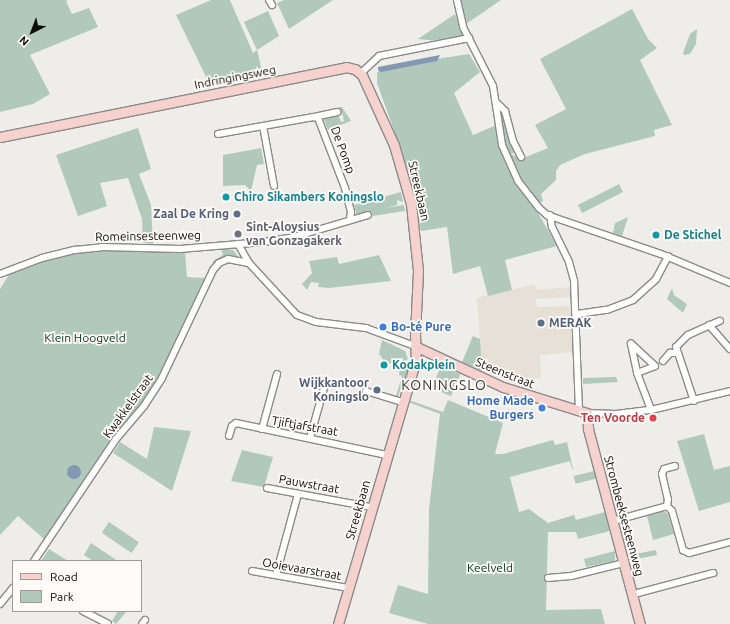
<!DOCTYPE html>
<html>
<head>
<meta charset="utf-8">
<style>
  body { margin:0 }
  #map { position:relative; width:730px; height:624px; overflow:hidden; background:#efedea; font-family:Ubuntu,sans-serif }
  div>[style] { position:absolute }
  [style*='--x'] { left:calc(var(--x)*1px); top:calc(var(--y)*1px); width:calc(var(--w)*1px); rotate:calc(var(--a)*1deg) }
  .built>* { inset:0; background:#e6e0d6 }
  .green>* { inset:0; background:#b1c9ba; transform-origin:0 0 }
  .water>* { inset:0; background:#8398b3 }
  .round { border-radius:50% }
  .roads { filter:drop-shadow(1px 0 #8c8a88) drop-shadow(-1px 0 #8c8a88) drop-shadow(0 1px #8c8a88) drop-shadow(0 -1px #8c8a88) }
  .street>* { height:6px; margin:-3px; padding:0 3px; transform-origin:3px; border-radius:3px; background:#fff }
  .secondary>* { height:9px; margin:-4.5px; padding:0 4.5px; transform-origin:4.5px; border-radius:4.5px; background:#f6d2cf }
  .dots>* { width:11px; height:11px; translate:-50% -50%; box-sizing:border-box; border:2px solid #fdfaf7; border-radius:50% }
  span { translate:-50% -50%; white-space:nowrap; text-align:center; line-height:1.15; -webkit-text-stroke:3.5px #fdfaf7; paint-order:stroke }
  .street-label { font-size:12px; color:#0c0c0b }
  .culture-label { font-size:12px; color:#0d838f; font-weight:700 }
  .left { translate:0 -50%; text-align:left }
  .service-label { font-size:12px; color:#4e5e75; font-weight:700 }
  .right { translate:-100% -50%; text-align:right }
  .worship-label { font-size:12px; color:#5b616d; font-weight:700 }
  .shop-label { font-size:12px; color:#366cbe; font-weight:700 }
  .park-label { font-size:12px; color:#04331e }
  .health-label { font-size:12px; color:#be3a42; font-weight:700 }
  .quarter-label { font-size:14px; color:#3a3836; letter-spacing:1px }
  .legend { position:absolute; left:12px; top:560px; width:130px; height:52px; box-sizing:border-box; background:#fdfaf7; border:1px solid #9d9b99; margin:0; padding:5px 7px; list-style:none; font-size:12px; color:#0c0c0b }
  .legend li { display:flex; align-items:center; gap:8px; height:20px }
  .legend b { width:20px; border:1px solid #9d9b99 }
  .north { position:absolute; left:12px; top:12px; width:40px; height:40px; -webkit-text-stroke:3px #fdfaf7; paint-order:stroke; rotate:222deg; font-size:11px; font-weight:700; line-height:16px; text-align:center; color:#0c0c0b }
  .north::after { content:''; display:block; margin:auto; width:14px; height:18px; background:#0c0c0b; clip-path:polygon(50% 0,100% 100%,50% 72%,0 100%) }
</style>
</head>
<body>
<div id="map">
  <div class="built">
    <i style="clip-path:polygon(535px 284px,536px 290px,571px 287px,571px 297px,536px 299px,537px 307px,572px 306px,574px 352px,540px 355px,541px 379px,536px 378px,532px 381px,530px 390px,482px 371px,477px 298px)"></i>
  </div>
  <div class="green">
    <i style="clip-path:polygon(0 0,68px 0,66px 1px,72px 14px,89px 8px,98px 27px,30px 55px,50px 94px,33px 104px,0 112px)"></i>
    <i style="clip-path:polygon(211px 0,230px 0,253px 53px,257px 50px,244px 22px,268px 11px,279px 36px,257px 50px,262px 71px,209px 83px,176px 15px)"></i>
    <i style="clip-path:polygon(284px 0,333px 0,289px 29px,277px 3px)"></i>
    <i style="clip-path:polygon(461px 0,501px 0,466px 24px)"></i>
    <i style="clip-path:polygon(632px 9px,648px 39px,657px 48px,640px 60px,672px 125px,654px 130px,655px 136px,585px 154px,560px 165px,556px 171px,556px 180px,541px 194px,543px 201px,534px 206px,557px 246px,505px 260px,512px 290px,488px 296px,480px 266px,453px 274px,447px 227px,421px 231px,411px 178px,377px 83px,377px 73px,383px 67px,469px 54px,480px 72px,454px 93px,473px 135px,494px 126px,498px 119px,497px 106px,502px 109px,517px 151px,511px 154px,521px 159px,548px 148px,535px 125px,566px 109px,540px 59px)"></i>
    <i style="clip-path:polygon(455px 14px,463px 34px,460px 37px,439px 41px,418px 39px)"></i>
    <i style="clip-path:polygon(697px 29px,696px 44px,690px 54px,684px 55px,683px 53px,690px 34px)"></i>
    <i style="clip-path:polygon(342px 107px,351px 121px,328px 130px,323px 117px,338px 114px,341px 122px,344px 121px,342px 112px,338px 113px,335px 108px)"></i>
    <i style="clip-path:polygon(138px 128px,151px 169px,139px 174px,151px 205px,153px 244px,143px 243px,142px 219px,128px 178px,100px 183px,107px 206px,78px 216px,56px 155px)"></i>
    <i style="clip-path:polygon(261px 148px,264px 164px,257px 165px,251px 191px,245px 185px,223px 186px,223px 155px)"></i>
    <i style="left:619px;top:184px;width:9px;height:46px;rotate:63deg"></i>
    <i style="clip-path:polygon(401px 192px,403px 202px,397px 200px,397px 205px,357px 216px,354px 205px)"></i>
    <i style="left:404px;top:205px;width:6px;height:33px;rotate:81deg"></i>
    <i style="clip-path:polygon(628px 217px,622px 236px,613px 233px,615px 223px)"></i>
    <i style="clip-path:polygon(221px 248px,233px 250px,241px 260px,227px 255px,213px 265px,213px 261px,223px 255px)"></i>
    <i style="clip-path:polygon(95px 250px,185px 251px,187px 277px,205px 278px,158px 382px,45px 540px,18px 516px,0 535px,0 289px,10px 273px,54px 256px)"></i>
    <i style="clip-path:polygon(379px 255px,391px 281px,329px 288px,318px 287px,319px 283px,311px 282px,307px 290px,302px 284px,312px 273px,309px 261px,337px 257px,339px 264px)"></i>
    <i style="clip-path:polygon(672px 288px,674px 295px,687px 304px,683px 313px,667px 299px)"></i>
    <i style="clip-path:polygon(473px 336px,480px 339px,482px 371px,462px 362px)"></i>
    <i style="clip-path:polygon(382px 340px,405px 351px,408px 359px,397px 365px,385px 362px,379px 354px)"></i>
    <i style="clip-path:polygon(412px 359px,409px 374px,406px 375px,398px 396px,393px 396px,396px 396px,402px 376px,399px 375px,400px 365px)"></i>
    <i style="left:441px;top:366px;width:21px;height:24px;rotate:23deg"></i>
    <i style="clip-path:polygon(616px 377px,618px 382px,583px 384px,583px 378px)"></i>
    <i style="clip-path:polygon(409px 400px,443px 412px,448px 400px,503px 423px,495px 454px,503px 454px,553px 440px,555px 445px,567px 442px,573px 469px,592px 464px,572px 469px,570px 461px,510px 477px,519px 512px,529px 509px,548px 523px,574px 515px,576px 520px,605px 512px,610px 531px,578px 539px,576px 532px,548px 532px,546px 610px,601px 609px,605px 624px,428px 624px,389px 613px,398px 585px,428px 594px,429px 509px,440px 414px,408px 402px)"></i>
    <i style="clip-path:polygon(154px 427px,191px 431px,172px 491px,113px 453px,120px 442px,147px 459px)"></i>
    <i style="clip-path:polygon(704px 434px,714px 470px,730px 466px,730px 502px,699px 511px,677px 441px)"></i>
    <i style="clip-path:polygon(242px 450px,273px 457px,264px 487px,231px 481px)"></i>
    <i style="left:594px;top:471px;width:8px;height:21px;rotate:76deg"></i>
    <i style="clip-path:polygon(663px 511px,668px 514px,674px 534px,653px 540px,647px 516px)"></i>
    <i style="left:109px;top:522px;width:36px;height:13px;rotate:34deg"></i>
    <i style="clip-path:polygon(91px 543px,118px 561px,93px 561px,84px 555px)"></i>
    <i style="clip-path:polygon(49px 549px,68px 561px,41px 561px)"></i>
    <i style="left:656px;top:550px;width:5px;height:28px;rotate:79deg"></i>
    <i style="clip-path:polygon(615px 551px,615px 561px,586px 567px,584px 559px)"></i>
    <i style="clip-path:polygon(118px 611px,126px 612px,116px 624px,112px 621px)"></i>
  </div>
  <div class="water">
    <i style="clip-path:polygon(440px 55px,437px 61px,381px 72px,378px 70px,378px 67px)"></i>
    <i class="round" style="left:67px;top:465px;width:14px;height:14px"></i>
  </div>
  <div class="roads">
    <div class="street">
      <i style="--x:269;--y:0;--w:6;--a:59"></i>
      <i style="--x:457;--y:0;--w:28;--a:77"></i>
      <i style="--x:463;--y:27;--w:66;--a:63"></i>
      <i style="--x:493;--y:86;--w:60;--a:81.3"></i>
      <i style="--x:502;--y:145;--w:39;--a:66"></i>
      <i style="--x:518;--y:181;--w:34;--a:52"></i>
      <i style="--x:539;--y:208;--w:11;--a:41"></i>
      <i style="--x:547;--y:215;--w:120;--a:18.9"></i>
      <i style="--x:661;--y:254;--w:75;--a:22.8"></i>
      <i style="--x:361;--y:73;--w:25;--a:-43"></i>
      <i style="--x:379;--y:56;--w:92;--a:-11.3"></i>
      <i style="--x:496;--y:102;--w:13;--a:45"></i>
      <i style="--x:505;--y:111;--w:31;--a:75"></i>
      <i style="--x:513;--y:141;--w:18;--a:63"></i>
      <i style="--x:314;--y:117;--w:24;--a:-12"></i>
      <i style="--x:263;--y:126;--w:61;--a:79.6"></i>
      <i style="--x:218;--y:134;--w:97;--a:-10.1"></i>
      <i style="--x:313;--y:117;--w:5;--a:11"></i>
      <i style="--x:318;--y:118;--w:75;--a:68.9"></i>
      <i style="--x:345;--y:188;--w:25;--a:76"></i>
      <i style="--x:351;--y:212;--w:7;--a:98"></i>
      <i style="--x:550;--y:215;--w:12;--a:81"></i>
      <i style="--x:552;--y:227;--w:39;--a:64"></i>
      <i style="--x:569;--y:262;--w:20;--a:75"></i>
      <i style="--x:574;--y:281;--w:129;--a:87.8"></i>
      <i style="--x:238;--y:244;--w:22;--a:60"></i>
      <i style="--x:249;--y:263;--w:71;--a:47.3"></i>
      <i style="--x:297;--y:315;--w:20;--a:20"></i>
      <i style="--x:316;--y:322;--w:50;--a:6.8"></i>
      <i style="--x:366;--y:328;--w:52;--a:20.2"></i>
      <i style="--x:0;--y:274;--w:45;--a:-20.9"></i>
      <i style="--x:42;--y:258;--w:34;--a:-14"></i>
      <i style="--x:75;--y:250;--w:27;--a:-6"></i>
      <i style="--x:102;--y:247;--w:78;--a:1.5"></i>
      <i style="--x:180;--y:249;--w:84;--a:-4.8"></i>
      <i style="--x:264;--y:242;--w:30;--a:-9"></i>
      <i style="--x:294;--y:237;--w:77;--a:-16.6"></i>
      <i style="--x:577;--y:314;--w:30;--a:-8"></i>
      <i style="--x:607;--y:310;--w:28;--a:-21"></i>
      <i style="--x:633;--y:300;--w:31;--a:-42"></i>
      <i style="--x:656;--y:279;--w:26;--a:-62"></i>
      <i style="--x:709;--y:325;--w:32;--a:49"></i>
      <i style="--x:663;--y:361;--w:11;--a:-49"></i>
      <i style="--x:670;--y:353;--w:7;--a:0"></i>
      <i style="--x:637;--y:373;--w:19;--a:-21"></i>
      <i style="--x:655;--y:366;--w:33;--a:-137"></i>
      <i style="--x:631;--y:344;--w:30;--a:78"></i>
      <i style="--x:637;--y:373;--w:40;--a:69"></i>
      <i style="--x:366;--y:391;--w:39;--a:17"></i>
      <i style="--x:694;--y:401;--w:57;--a:-108.4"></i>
      <i style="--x:676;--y:347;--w:17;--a:-45"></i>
      <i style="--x:688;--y:335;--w:35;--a:-24"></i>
      <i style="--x:587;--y:413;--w:29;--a:2"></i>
      <i style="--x:616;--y:414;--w:35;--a:-7"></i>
      <i style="--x:651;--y:410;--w:81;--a:-13.5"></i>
      <i style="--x:262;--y:429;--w:57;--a:-74.7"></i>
      <i style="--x:229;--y:436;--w:10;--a:-73"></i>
      <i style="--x:232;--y:426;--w:5;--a:-37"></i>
      <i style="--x:236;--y:423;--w:154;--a:12"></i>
      <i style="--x:310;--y:438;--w:52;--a:-74.4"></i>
      <i style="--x:675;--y:466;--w:11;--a:165"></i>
      <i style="--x:664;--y:469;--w:5;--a:112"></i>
      <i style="--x:662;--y:474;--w:26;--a:77"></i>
      <i style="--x:668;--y:499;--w:7;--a:98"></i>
      <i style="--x:667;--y:506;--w:7;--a:45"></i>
      <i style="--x:672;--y:511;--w:41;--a:74.2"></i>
      <i style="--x:683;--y:550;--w:7;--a:27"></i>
      <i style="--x:689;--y:553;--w:42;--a:-15"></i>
      <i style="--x:267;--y:488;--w:106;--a:10.4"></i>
      <i style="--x:613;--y:521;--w:56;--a:-15.5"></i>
      <i style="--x:34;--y:561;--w:147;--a:-56.1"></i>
      <i style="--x:116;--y:439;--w:43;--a:-49.7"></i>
      <i style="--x:144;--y:406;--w:33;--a:-57"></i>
      <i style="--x:162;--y:378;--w:119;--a:-64.7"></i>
      <i style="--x:213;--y:270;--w:9;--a:-49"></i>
      <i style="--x:219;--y:263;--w:10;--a:-24"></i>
      <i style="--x:228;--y:259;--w:21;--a:11"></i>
      <i style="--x:252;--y:571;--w:97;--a:10"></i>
      <i style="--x:276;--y:575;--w:84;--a:-74.8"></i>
      <i style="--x:548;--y:578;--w:23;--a:-5"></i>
      <i style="--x:571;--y:576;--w:55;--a:-13.8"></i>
      <i style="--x:638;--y:593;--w:78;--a:-14.9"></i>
      <i style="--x:0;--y:604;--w:21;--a:-51"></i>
      <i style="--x:83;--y:611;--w:28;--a:27"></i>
      <i style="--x:142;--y:624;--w:5;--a:-53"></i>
    </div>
    <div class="secondary">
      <i style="--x:0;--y:137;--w:353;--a:-11.4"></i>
      <i style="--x:346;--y:67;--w:9;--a:13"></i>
      <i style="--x:355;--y:69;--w:9;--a:41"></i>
      <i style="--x:362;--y:75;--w:77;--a:65.4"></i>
      <i style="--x:394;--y:145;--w:61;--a:73.9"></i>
      <i style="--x:411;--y:204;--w:67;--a:84"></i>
      <i style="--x:418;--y:271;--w:63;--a:92.7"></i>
      <i style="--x:415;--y:334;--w:25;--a:88"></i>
      <i style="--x:416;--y:359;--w:276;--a:106.4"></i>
      <i style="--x:415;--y:346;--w:97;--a:25"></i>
      <i style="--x:503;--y:387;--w:88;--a:17.2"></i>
      <i style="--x:587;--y:413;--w:16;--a:86"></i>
      <i style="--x:588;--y:429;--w:202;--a:75.1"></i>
    </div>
  </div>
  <div class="dots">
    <i style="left:226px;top:197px;background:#0f9aa8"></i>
    <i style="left:237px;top:214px;background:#5c6f8a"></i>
    <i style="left:238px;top:234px;background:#6b7280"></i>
    <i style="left:656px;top:235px;background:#0f9aa8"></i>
    <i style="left:541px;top:323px;background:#5c6f8a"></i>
    <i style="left:383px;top:327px;background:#3f7fe0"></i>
    <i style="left:384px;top:365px;background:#0f9aa8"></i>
    <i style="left:377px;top:390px;background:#5c6f8a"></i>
    <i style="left:542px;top:408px;background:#3f7fe0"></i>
    <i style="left:653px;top:418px;background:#e0444e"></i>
  </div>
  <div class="street-label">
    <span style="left:235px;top:77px;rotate:-11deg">Indringingsweg</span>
    <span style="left:343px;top:150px;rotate:70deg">De Pomp</span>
    <span style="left:419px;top:191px;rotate:77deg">Streekbaan</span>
    <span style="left:148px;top:236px;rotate:-1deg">Romeinsesteenweg</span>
    <span style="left:505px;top:373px;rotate:22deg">Steenstraat</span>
    <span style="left:128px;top:406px;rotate:-54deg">Kwakkelstraat</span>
    <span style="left:305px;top:426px;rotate:10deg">Tjiftjafstraat</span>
    <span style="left:309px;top:484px;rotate:10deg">Pauwstraat</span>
    <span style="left:358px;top:510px;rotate:-74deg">Streekbaan</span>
    <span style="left:624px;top:516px;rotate:75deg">Strombeeksesteenweg</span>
    <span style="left:302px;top:569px;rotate:10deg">Ooievaarstraat</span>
  </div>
  <div class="culture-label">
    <span class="left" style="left:234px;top:197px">Chiro Sikambers Koningslo</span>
    <span class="left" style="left:664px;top:235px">De Stichel</span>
    <span class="left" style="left:392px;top:365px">Kodakplein</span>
  </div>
  <div class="service-label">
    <span class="right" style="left:229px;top:214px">Zaal De Kring</span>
    <span class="left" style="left:549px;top:323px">MERAK</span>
    <span class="right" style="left:369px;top:390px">Wijkkantoor<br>Koningslo</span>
  </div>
  <div class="worship-label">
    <span class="left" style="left:246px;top:234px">Sint-Aloysius<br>van Gonzagakerk</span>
  </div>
  <div class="shop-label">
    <span class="left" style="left:391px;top:327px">Bo-té Pure</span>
    <span class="right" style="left:534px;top:408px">Home Made<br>Burgers</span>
  </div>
  <div class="park-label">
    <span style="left:85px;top:338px">Klein Hoogveld</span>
    <span style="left:490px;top:568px">Keelveld</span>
  </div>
  <div class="health-label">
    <span class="right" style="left:645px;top:418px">Ten Voorde</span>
  </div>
  <div class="quarter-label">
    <span style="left:444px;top:385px">KONINGSLO</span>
  </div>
  <ul class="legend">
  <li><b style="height:5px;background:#f6d2cf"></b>Road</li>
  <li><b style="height:11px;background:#b1c9ba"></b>Park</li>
  </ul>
  <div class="north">N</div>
</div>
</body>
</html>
